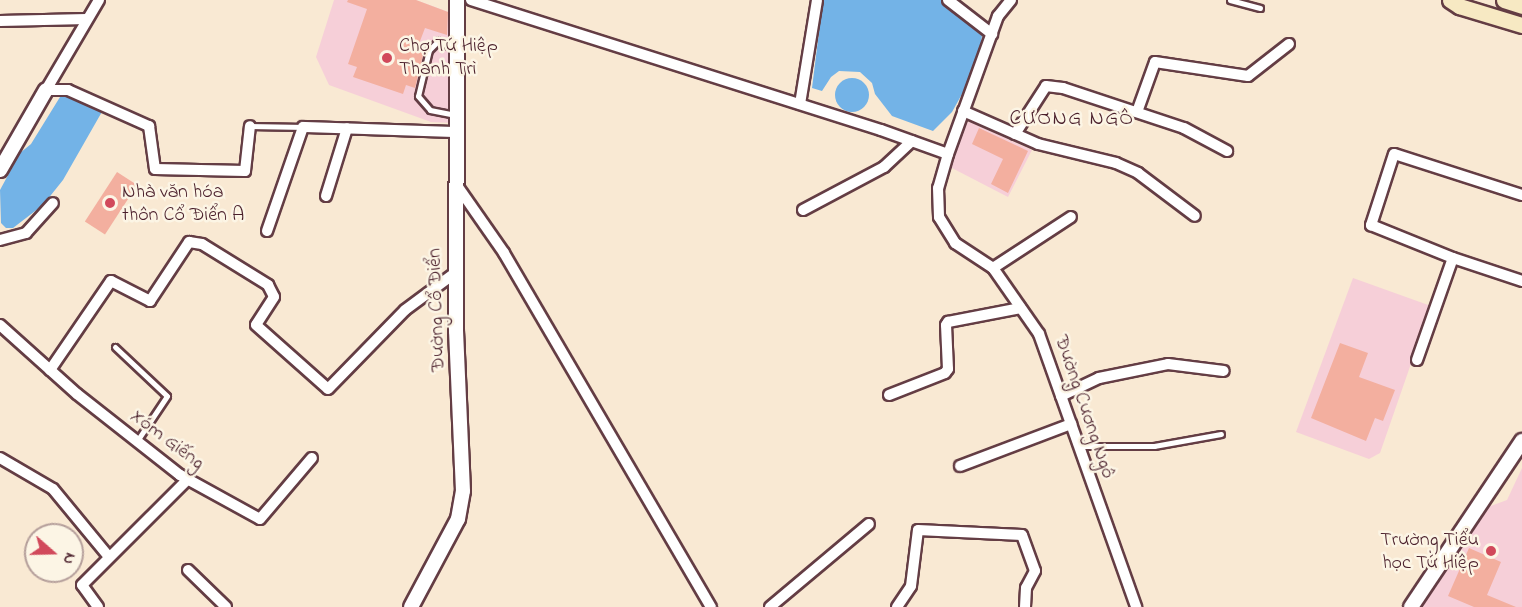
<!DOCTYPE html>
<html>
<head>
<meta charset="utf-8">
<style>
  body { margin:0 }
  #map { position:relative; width:1522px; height:607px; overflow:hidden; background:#f9e9d3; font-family:"Indie Flower",sans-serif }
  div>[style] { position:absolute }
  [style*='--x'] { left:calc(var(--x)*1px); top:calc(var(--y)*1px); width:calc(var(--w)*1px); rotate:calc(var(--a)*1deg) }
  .built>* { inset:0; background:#f6cfd8 }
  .water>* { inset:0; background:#73b3e7 }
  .round { border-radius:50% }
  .building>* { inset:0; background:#f3af9f; transform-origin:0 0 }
  .roads { filter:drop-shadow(2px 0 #643d44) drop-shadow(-2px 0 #643d44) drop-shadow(0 2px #643d44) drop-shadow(0 -2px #643d44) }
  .service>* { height:5px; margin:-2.5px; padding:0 2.5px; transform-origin:2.5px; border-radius:2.5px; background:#fff }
  .minor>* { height:10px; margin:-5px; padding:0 5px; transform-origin:5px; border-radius:5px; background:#fff }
  .tertiary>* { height:14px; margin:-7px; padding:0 7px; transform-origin:7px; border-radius:7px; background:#fff }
  .secondary>* { height:15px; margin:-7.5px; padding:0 7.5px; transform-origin:7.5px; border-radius:7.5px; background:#f7e9c3 }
  .dots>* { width:16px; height:16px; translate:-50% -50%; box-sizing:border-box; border:3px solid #fcf5e5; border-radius:50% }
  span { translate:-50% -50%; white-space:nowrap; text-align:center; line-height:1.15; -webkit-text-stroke:5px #fcf5e5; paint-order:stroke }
  .poi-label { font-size:20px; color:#4a1f2b }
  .left { translate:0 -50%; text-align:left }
  .right { translate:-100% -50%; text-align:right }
  .street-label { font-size:20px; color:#4a1f2b }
  .neighbourhood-label { font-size:21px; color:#4a1f2b; letter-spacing:1.5px }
  .north { position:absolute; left:24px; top:523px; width:60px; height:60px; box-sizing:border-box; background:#fcf5e5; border:2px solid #b59f9b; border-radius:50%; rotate:110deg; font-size:16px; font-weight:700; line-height:24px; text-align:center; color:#4a1f2b }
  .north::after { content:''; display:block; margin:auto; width:21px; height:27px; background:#d1495b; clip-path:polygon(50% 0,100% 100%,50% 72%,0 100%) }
</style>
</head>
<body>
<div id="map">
  <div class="built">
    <i style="clip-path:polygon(334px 0,416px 0,454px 14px,453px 123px,431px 122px,329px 85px,316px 57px)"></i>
    <i style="clip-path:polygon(970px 122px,1032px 150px,1008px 197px,948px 166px,964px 123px)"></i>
    <i style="clip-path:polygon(1353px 278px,1431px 306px,1380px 453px,1369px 459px,1296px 432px)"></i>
    <i style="clip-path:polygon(1522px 468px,1522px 607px,1422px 607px,1488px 507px,1507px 500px)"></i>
  </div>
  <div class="water">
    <i style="clip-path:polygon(823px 0,944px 0,979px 27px,982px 36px,980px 49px,967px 85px,952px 112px,933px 131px,892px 116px,875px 94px,872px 83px,860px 72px,839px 71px,831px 77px,822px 91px,812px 88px)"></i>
    <i class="round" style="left:835px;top:78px;width:34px;height:34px"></i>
    <i style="clip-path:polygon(68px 94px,103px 110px,63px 180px,43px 205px,13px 228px,6px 228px,1px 223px,0 190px,20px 153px,31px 144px,60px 97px)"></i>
  </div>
  <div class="building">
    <i style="clip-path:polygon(348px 0,416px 0,448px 12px,447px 35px,425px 28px,417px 49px,424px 51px,415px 88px,406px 85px,403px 94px,353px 77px,357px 67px,348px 64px,367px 9px,347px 2px)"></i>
    <i style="clip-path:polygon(979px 128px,1028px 151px,1008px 193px,991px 184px,1003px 159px,972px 144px)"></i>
    <i style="left:117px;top:172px;width:24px;height:59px;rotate:33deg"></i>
    <i style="clip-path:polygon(1340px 343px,1368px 353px,1359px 377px,1395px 390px,1383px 421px,1375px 418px,1366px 441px,1311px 418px)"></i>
    <i style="clip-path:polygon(1469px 548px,1501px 562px,1487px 595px,1516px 607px,1474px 607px,1448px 596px)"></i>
  </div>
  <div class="roads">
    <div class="service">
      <i style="--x:1230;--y:0;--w:31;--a:15"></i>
      <i style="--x:455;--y:49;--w:19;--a:-155"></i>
      <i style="--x:438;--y:41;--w:13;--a:135"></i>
      <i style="--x:429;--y:50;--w:47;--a:103.4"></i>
      <i style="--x:418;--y:96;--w:18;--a:49"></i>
      <i style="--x:430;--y:110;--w:26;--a:11"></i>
      <i style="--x:251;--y:126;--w:52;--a:1.1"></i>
      <i style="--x:115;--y:347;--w:71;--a:43.3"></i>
      <i style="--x:167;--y:396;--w:54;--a:123.7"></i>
      <i style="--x:1079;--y:446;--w:75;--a:0"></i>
      <i style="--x:1154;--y:446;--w:68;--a:-10.2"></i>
    </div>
    <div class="minor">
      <i style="--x:99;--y:0;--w:104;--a:120.5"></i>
      <i style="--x:46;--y:90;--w:22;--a:0"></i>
      <i style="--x:68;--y:90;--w:89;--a:24"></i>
      <i style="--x:149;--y:126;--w:43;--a:82.1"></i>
      <i style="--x:155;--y:169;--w:90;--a:1.3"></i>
      <i style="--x:245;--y:171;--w:45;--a:-83.7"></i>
      <i style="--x:471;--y:0;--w:430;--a:17.6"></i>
      <i style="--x:881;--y:130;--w:71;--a:19.7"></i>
      <i style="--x:948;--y:0;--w:56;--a:37.7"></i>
      <i style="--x:1011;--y:0;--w:21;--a:129"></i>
      <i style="--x:998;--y:16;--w:147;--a:109.9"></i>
      <i style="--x:948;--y:154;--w:35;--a:106"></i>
      <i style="--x:938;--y:188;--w:29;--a:88"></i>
      <i style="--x:939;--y:217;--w:31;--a:58"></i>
      <i style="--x:955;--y:243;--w:45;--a:33.3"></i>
      <i style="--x:993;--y:268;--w:80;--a:55.1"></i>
      <i style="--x:1039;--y:334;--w:290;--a:70.4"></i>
      <i style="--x:0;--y:21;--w:87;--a:-1.3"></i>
      <i style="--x:800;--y:104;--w:105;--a:-80.7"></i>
      <i style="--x:963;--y:111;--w:82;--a:23.7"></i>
      <i style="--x:1038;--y:144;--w:80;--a:13.7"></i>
      <i style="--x:1116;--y:163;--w:24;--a:24"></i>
      <i style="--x:1138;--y:173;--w:71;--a:37"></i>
      <i style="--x:1137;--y:112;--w:53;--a:-70.2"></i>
      <i style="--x:1155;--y:62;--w:94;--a:8.6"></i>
      <i style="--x:1248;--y:76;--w:52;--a:-38"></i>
      <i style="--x:1015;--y:134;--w:57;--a:-57.1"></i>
      <i style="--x:1046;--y:86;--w:17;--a:7"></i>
      <i style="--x:1063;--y:88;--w:127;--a:18.3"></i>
      <i style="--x:1184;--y:128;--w:49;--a:28.1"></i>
      <i style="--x:458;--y:187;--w:80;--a:55.1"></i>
      <i style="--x:504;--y:253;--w:410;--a:59.7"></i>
      <i style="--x:1522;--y:195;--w:134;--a:-162.2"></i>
      <i style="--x:1394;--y:154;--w:75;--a:107.9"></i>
      <i style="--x:1371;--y:225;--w:88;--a:21.9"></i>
      <i style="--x:1453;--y:258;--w:73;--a:18.4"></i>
      <i style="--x:326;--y:196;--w:71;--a:-72.8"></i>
      <i style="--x:803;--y:210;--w:92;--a:-28"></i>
      <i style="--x:884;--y:167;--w:38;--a:-43"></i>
      <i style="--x:267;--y:231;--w:110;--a:-70.9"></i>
      <i style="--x:303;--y:127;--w:153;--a:1.9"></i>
      <i style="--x:0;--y:240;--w:27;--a:-15"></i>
      <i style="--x:26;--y:233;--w:40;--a:-48"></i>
      <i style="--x:993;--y:268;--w:93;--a:-33.2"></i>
      <i style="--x:0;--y:325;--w:103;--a:41.9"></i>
      <i style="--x:77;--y:394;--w:131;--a:38.2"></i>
      <i style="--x:180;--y:475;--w:91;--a:28.8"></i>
      <i style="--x:260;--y:519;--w:80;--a:-49.6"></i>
      <i style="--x:1417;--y:360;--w:108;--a:-70.6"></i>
      <i style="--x:50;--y:370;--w:108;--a:-55.6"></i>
      <i style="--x:111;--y:281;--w:44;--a:27.1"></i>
      <i style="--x:150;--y:301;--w:71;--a:-56.5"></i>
      <i style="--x:189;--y:242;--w:13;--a:9"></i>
      <i style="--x:202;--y:244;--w:78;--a:31.8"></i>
      <i style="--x:268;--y:285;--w:13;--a:63"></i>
      <i style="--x:274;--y:297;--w:33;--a:123"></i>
      <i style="--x:256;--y:325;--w:96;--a:41.6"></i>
      <i style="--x:328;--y:389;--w:110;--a:-45.7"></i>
      <i style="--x:405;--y:310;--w:62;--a:-36.5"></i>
      <i style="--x:889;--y:395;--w:60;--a:-21.4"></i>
      <i style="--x:945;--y:373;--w:5;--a:-53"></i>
      <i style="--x:948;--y:369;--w:44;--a:-92.6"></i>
      <i style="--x:946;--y:325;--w:4;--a:-56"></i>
      <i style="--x:948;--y:322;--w:74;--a:-10.9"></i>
      <i style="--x:1061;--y:396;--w:42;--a:-25.3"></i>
      <i style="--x:1099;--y:378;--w:70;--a:-11.5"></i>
      <i style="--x:1168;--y:364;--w:56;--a:7.1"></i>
      <i style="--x:0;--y:458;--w:61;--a:30.3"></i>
      <i style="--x:53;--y:489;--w:88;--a:50.5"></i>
      <i style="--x:960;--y:466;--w:119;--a:-20.7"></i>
      <i style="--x:188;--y:570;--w:53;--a:44.2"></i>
      <i style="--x:98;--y:607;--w:27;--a:-126"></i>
      <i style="--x:82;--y:585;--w:150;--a:-45"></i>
      <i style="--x:770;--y:607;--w:129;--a:-40"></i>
      <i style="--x:897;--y:607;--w:25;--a:-56"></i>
      <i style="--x:911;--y:586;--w:56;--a:-82.9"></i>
      <i style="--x:918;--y:530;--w:104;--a:2.8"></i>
      <i style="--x:1022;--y:535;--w:38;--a:70"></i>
      <i style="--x:1035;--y:571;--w:19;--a:118"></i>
      <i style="--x:1026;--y:588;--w:19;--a:93"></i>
    </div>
    <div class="tertiary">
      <i style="--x:0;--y:170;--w:92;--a:-60.1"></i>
      <i style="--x:411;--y:607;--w:100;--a:-61.9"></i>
      <i style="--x:458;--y:519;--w:28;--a:-80"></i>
      <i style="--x:463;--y:491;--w:160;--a:-92.5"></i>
      <i style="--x:456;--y:331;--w:331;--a:-89.8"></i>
      <i style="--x:1411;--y:607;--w:200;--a:-56.2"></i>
    </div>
    <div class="secondary">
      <i style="--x:1450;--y:0;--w:11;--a:34"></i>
      <i style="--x:1459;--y:6;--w:66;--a:16.8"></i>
      <i style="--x:1504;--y:0;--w:19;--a:18"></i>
    </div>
  </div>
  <div class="dots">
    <i style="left:387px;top:58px;background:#d1495b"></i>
    <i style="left:110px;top:203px;background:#d1495b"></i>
    <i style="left:1491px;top:551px;background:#d1495b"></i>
  </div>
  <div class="poi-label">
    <span class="left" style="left:399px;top:58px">Chợ Tứ Hiệp<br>Thanh Trì</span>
    <span class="left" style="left:122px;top:204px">Nhà văn hóa<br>thôn Cổ Điển A</span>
    <span class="right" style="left:1479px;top:552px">Trường Tiểu<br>học Tứ Hiệp</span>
  </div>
  <div class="street-label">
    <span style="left:437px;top:310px;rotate:-92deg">Đường Cổ Điển</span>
    <span style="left:1084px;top:407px;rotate:71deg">Đường Cương Ngô</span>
    <span style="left:167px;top:440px;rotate:37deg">Xóm Giếng</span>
  </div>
  <div class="neighbourhood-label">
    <span style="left:1072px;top:119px">CƯƠNG NGÔ</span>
  </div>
  <div class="north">N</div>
</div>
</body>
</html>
